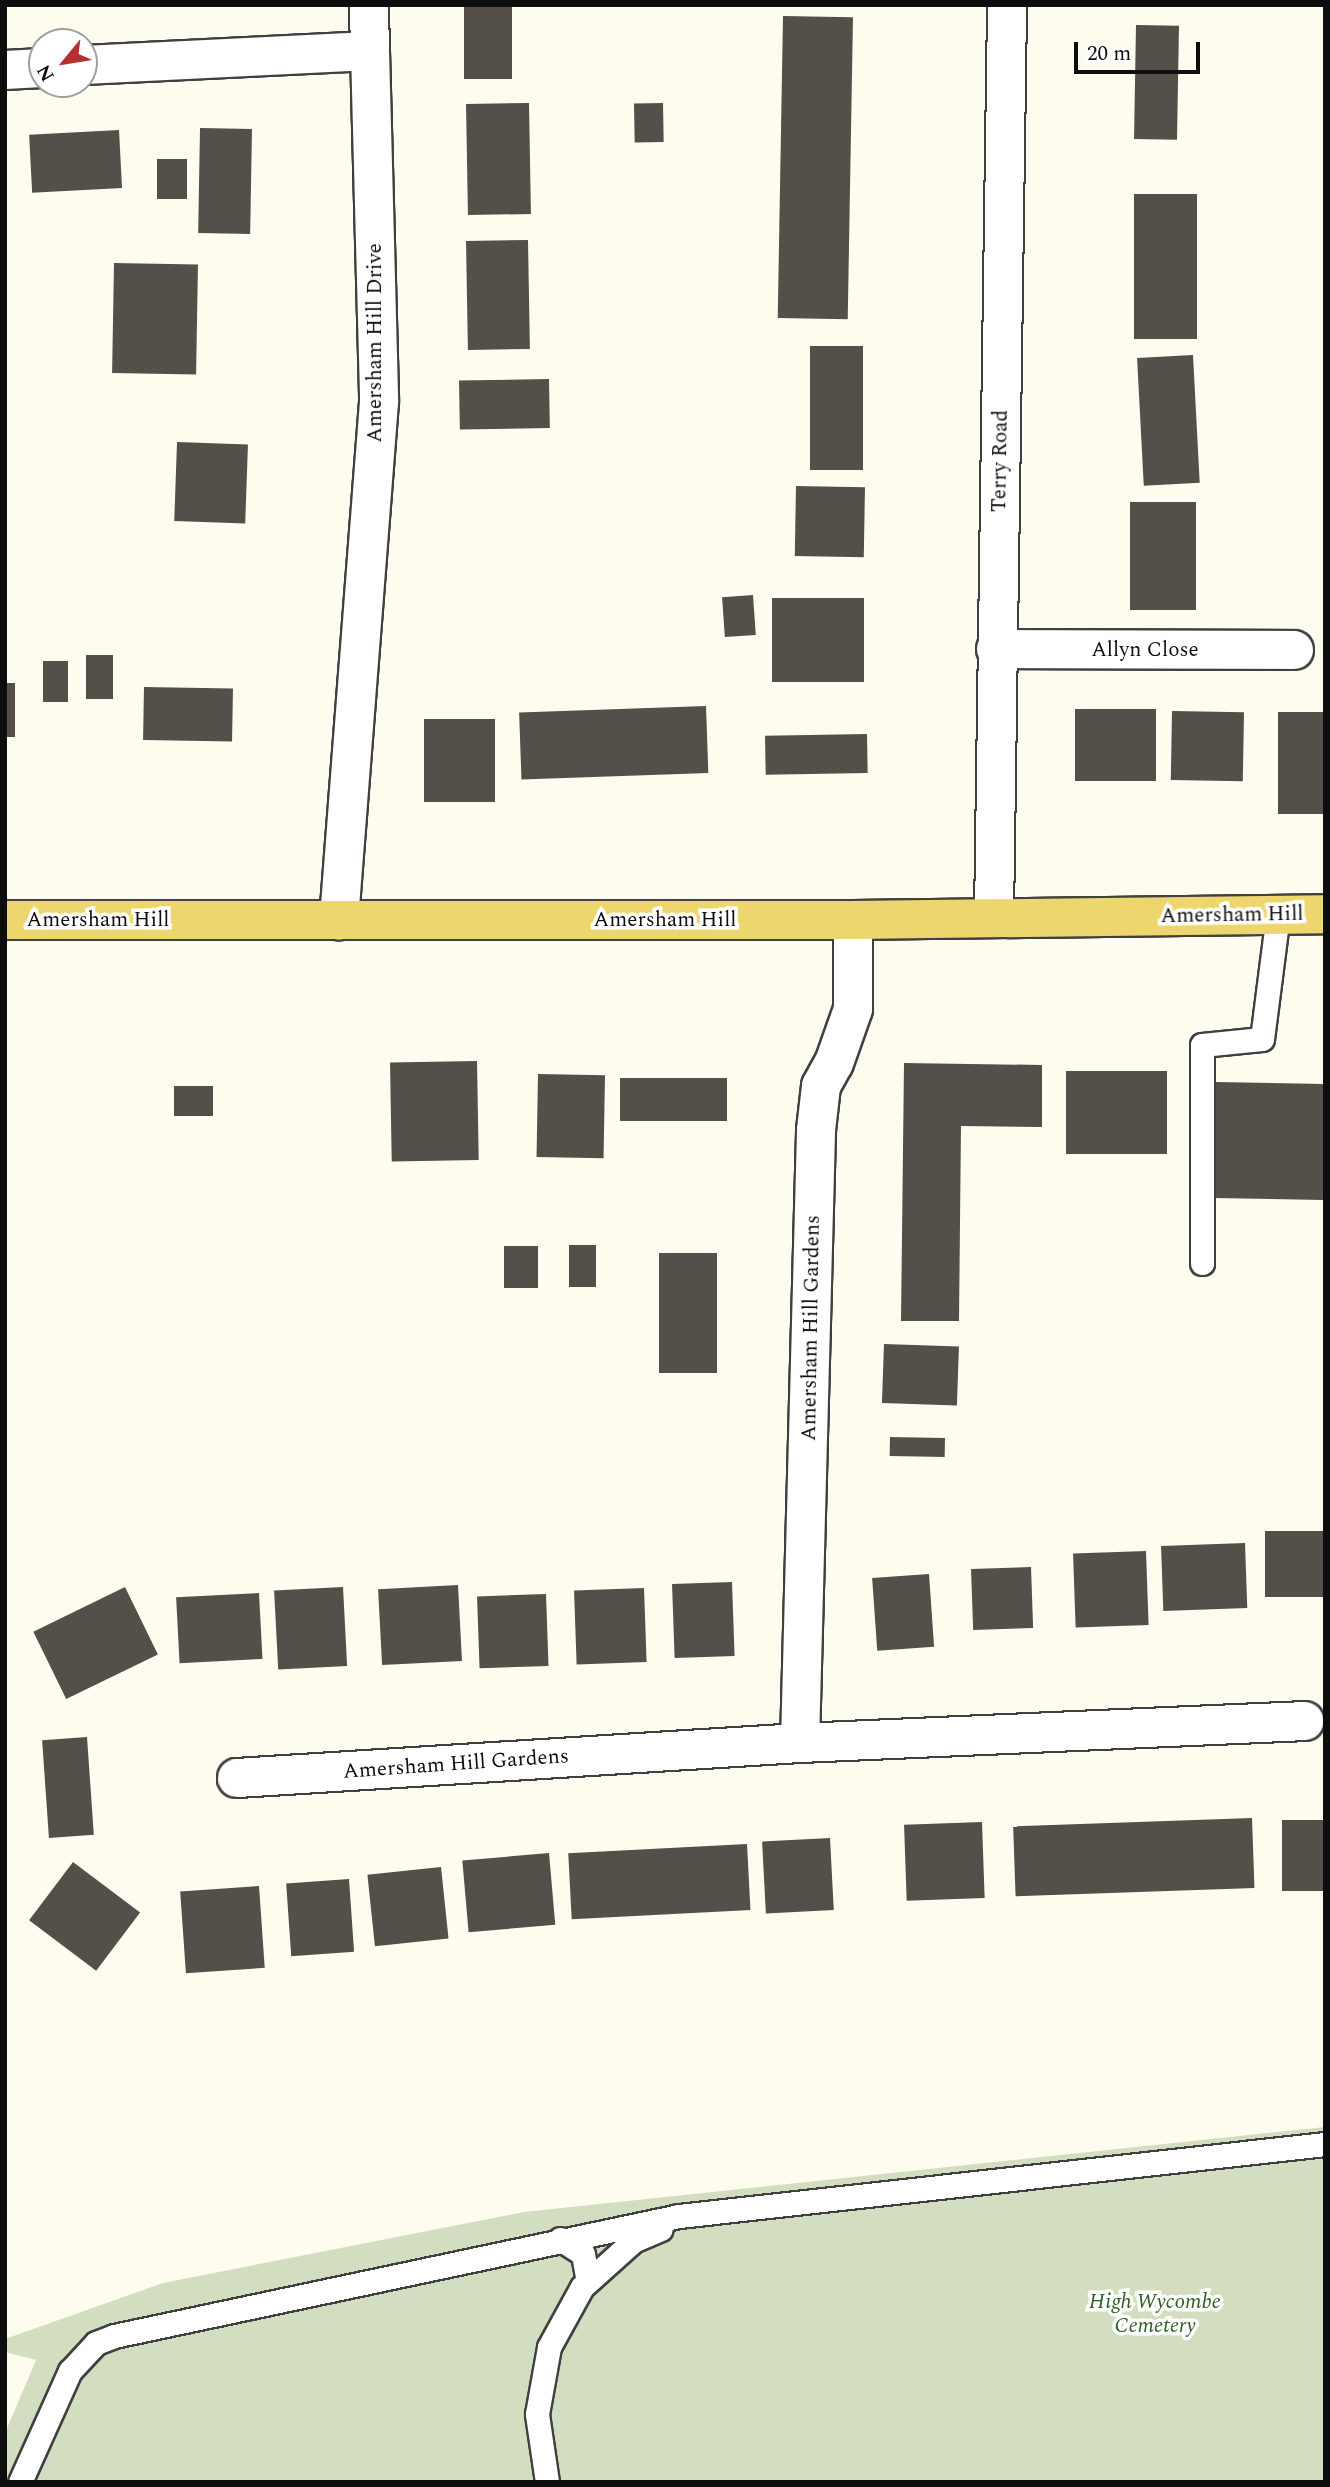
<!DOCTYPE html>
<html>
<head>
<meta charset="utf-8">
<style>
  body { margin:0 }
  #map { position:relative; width:1330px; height:2487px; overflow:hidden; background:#fefcef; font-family:Spectral,serif }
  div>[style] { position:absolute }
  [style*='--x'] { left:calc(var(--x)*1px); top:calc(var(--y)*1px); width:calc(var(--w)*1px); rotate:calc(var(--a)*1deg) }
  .cemetery>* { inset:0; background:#d3dec1 }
  .building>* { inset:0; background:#554f4a; transform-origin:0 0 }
  .roads { filter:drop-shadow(2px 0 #404040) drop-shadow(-2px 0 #404040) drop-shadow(0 2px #404040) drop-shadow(0 -2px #404040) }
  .lane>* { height:23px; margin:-11.5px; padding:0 11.5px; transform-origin:11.5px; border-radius:11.5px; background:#fff }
  .street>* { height:38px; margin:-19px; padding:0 19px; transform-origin:19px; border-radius:19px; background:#fff }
  .primary>* { height:38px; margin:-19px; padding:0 19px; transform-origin:19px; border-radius:19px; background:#eed66e }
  span { translate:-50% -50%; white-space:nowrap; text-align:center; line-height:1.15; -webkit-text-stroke:7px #fff; paint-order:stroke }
  .street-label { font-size:21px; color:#0d0d0d }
  .park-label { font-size:21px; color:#2c6022; font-style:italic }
  .frame { position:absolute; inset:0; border:7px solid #0d0d0d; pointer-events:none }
  .north { position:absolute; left:28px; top:28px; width:70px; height:70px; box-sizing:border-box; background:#fff; border:2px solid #9e9e9e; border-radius:50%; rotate:240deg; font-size:19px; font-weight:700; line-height:28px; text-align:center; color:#0d0d0d }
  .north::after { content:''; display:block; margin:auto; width:24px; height:32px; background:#b3302f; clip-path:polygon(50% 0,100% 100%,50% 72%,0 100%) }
  .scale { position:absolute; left:1074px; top:42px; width:126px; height:32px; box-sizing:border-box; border:4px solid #0d0d0d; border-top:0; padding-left:9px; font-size:21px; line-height:24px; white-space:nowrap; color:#0d0d0d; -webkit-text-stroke:5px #fff; paint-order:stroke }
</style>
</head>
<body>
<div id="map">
  <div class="cemetery">
    <i style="clip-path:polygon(1325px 2127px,1325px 2482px,5px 2482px,5px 2433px,36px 2360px,5px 2352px,5px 2339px,163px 2283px,524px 2212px)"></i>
  </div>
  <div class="building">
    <i style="left:464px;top:5px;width:48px;height:74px"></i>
    <i style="left:783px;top:16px;width:70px;height:302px;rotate:1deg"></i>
    <i style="left:1136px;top:25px;width:43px;height:114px;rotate:1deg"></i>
    <i style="left:529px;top:103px;width:111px;height:63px;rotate:89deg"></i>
    <i style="left:663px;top:103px;width:39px;height:29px;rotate:89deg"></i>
    <i style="left:200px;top:128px;width:52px;height:105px;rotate:1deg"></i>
    <i style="left:119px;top:130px;width:58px;height:90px;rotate:87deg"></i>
    <i style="left:157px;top:159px;width:30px;height:40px"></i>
    <i style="left:1197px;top:194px;width:145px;height:63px;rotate:90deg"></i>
    <i style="left:528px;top:240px;width:109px;height:62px;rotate:89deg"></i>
    <i style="left:114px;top:263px;width:84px;height:110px;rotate:1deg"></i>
    <i style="left:810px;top:346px;width:53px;height:124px"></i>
    <i style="left:1193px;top:355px;width:128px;height:56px;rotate:87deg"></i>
    <i style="left:549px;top:379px;width:49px;height:90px;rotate:89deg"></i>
    <i style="left:177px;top:442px;width:71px;height:79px;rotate:2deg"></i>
    <i style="left:796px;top:486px;width:69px;height:70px;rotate:1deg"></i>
    <i style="left:1130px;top:502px;width:66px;height:108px"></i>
    <i style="left:753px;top:595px;width:40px;height:31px;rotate:86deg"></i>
    <i style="left:772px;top:598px;width:92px;height:84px"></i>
    <i style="left:86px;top:655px;width:27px;height:44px"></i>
    <i style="left:43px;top:661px;width:25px;height:41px"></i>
    <i style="left:5px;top:683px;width:10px;height:54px"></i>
    <i style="left:144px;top:687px;width:89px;height:53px;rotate:1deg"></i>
    <i style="left:706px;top:706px;width:67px;height:187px;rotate:88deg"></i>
    <i style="left:1075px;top:709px;width:81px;height:72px"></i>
    <i style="left:1172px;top:711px;width:72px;height:69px;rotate:1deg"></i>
    <i style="left:1278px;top:712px;width:47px;height:102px"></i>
    <i style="left:424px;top:719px;width:71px;height:83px"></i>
    <i style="left:867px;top:734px;width:39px;height:102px;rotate:89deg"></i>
    <i style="left:477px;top:1061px;width:99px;height:87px;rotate:89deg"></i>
    <i style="clip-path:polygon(904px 1063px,1042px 1065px,1042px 1127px,961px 1126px,959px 1321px,901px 1321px)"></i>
    <i style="left:1066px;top:1071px;width:101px;height:83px"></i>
    <i style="left:538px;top:1074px;width:67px;height:83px;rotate:1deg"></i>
    <i style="left:620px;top:1078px;width:107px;height:43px"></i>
    <i style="left:1215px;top:1082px;width:110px;height:116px;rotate:1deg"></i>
    <i style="left:174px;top:1086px;width:39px;height:30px"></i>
    <i style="left:569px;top:1245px;width:27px;height:42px"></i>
    <i style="left:504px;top:1246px;width:34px;height:42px"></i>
    <i style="left:659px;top:1253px;width:58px;height:120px"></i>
    <i style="left:884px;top:1344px;width:75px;height:59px;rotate:2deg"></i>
    <i style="left:890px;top:1437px;width:55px;height:19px;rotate:1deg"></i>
    <i style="left:1325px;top:1531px;width:66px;height:60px;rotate:90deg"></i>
    <i style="left:1245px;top:1543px;width:65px;height:84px;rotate:88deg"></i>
    <i style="left:1146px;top:1551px;width:74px;height:73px;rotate:88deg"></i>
    <i style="left:1031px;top:1567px;width:61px;height:60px;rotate:88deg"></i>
    <i style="left:929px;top:1574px;width:73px;height:57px;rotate:86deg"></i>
    <i style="left:732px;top:1582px;width:74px;height:60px;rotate:88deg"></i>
    <i style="left:458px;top:1585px;width:76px;height:80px;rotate:87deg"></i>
    <i style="left:125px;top:1587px;width:75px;height:102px;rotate:64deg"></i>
    <i style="left:343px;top:1587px;width:79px;height:69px;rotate:87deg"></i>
    <i style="left:644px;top:1588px;width:74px;height:70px;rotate:88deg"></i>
    <i style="left:259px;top:1593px;width:66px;height:83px;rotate:87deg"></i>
    <i style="left:546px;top:1594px;width:72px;height:69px;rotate:88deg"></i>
    <i style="left:87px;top:1737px;width:98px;height:45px;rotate:86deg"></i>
    <i style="left:1252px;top:1818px;width:70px;height:239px;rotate:88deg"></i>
    <i style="left:1325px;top:1820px;width:71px;height:43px;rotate:90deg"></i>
    <i style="left:982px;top:1822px;width:76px;height:78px;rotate:88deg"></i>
    <i style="left:830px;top:1838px;width:72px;height:68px;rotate:87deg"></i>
    <i style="left:747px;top:1844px;width:66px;height:179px;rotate:87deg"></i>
    <i style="left:549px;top:1853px;width:72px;height:87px;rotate:85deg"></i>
    <i style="left:73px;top:1862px;width:84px;height:73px;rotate:37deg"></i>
    <i style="left:441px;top:1867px;width:72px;height:74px;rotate:84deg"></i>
    <i style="left:349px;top:1879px;width:73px;height:63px;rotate:86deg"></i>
    <i style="left:259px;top:1886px;width:82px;height:79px;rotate:86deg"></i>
  </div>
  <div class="roads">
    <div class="lane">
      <i style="--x:1202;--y:1263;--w:218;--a:-90"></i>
      <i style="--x:1202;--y:1045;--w:60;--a:-5.7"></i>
      <i style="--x:1262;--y:1039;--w:126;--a:-82.7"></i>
      <i style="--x:560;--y:2239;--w:27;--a:33"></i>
      <i style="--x:583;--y:2254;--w:27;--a:80"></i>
      <i style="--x:20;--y:2482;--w:122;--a:-65.8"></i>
      <i style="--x:70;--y:2371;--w:38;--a:-47"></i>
      <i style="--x:96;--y:2343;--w:19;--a:-21"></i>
      <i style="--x:114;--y:2336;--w:578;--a:-11.99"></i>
      <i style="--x:679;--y:2216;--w:650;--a:-6.36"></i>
      <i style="--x:547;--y:2482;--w:69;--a:-98.4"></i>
      <i style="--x:537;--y:2414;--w:68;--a:-79.8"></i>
      <i style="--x:549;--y:2347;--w:68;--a:-61.2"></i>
      <i style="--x:582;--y:2287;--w:69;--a:-42"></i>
      <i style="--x:633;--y:2241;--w:30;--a:-23"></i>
    </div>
    <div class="street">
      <i style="--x:369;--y:5;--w:46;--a:88.8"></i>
      <i style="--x:84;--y:65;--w:286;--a:-2.8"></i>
      <i style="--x:370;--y:51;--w:351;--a:88.5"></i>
      <i style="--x:379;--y:402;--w:520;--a:94.42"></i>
      <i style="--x:5;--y:70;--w:37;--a:-3"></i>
      <i style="--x:996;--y:649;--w:298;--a:0.2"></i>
      <i style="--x:994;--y:917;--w:912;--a:-89.18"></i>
      <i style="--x:800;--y:1743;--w:613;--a:-88.5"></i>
      <i style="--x:816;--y:1130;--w:44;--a:-83.5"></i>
      <i style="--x:821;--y:1086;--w:26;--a:-61"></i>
      <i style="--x:834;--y:1063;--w:57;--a:-70.6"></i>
      <i style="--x:853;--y:1009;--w:89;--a:-90"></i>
      <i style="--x:237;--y:1778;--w:564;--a:-3.56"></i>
      <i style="--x:800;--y:1743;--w:505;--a:-2.49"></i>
    </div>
    <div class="primary">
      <i style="--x:5;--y:920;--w:848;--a:0"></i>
      <i style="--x:853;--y:920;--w:472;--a:-0.7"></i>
    </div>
  </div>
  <div class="street-label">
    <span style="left:375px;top:343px;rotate:-90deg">Amersham Hill Drive</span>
    <span style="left:1000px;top:461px;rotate:-89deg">Terry Road</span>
    <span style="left:1145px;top:650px">Allyn Close</span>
    <span style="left:1232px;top:915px;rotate:-1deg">Amersham Hill</span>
    <span style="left:98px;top:920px">Amersham Hill</span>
    <span style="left:665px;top:920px">Amersham Hill</span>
    <span style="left:811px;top:1328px;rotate:-89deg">Amersham Hill Gardens</span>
    <span style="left:456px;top:1764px;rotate:-4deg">Amersham Hill Gardens</span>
  </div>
  <div class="park-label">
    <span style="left:1155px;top:2314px">High Wycombe<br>Cemetery</span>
  </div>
  <div class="frame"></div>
  <div class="north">N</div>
  <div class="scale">20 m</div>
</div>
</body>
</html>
